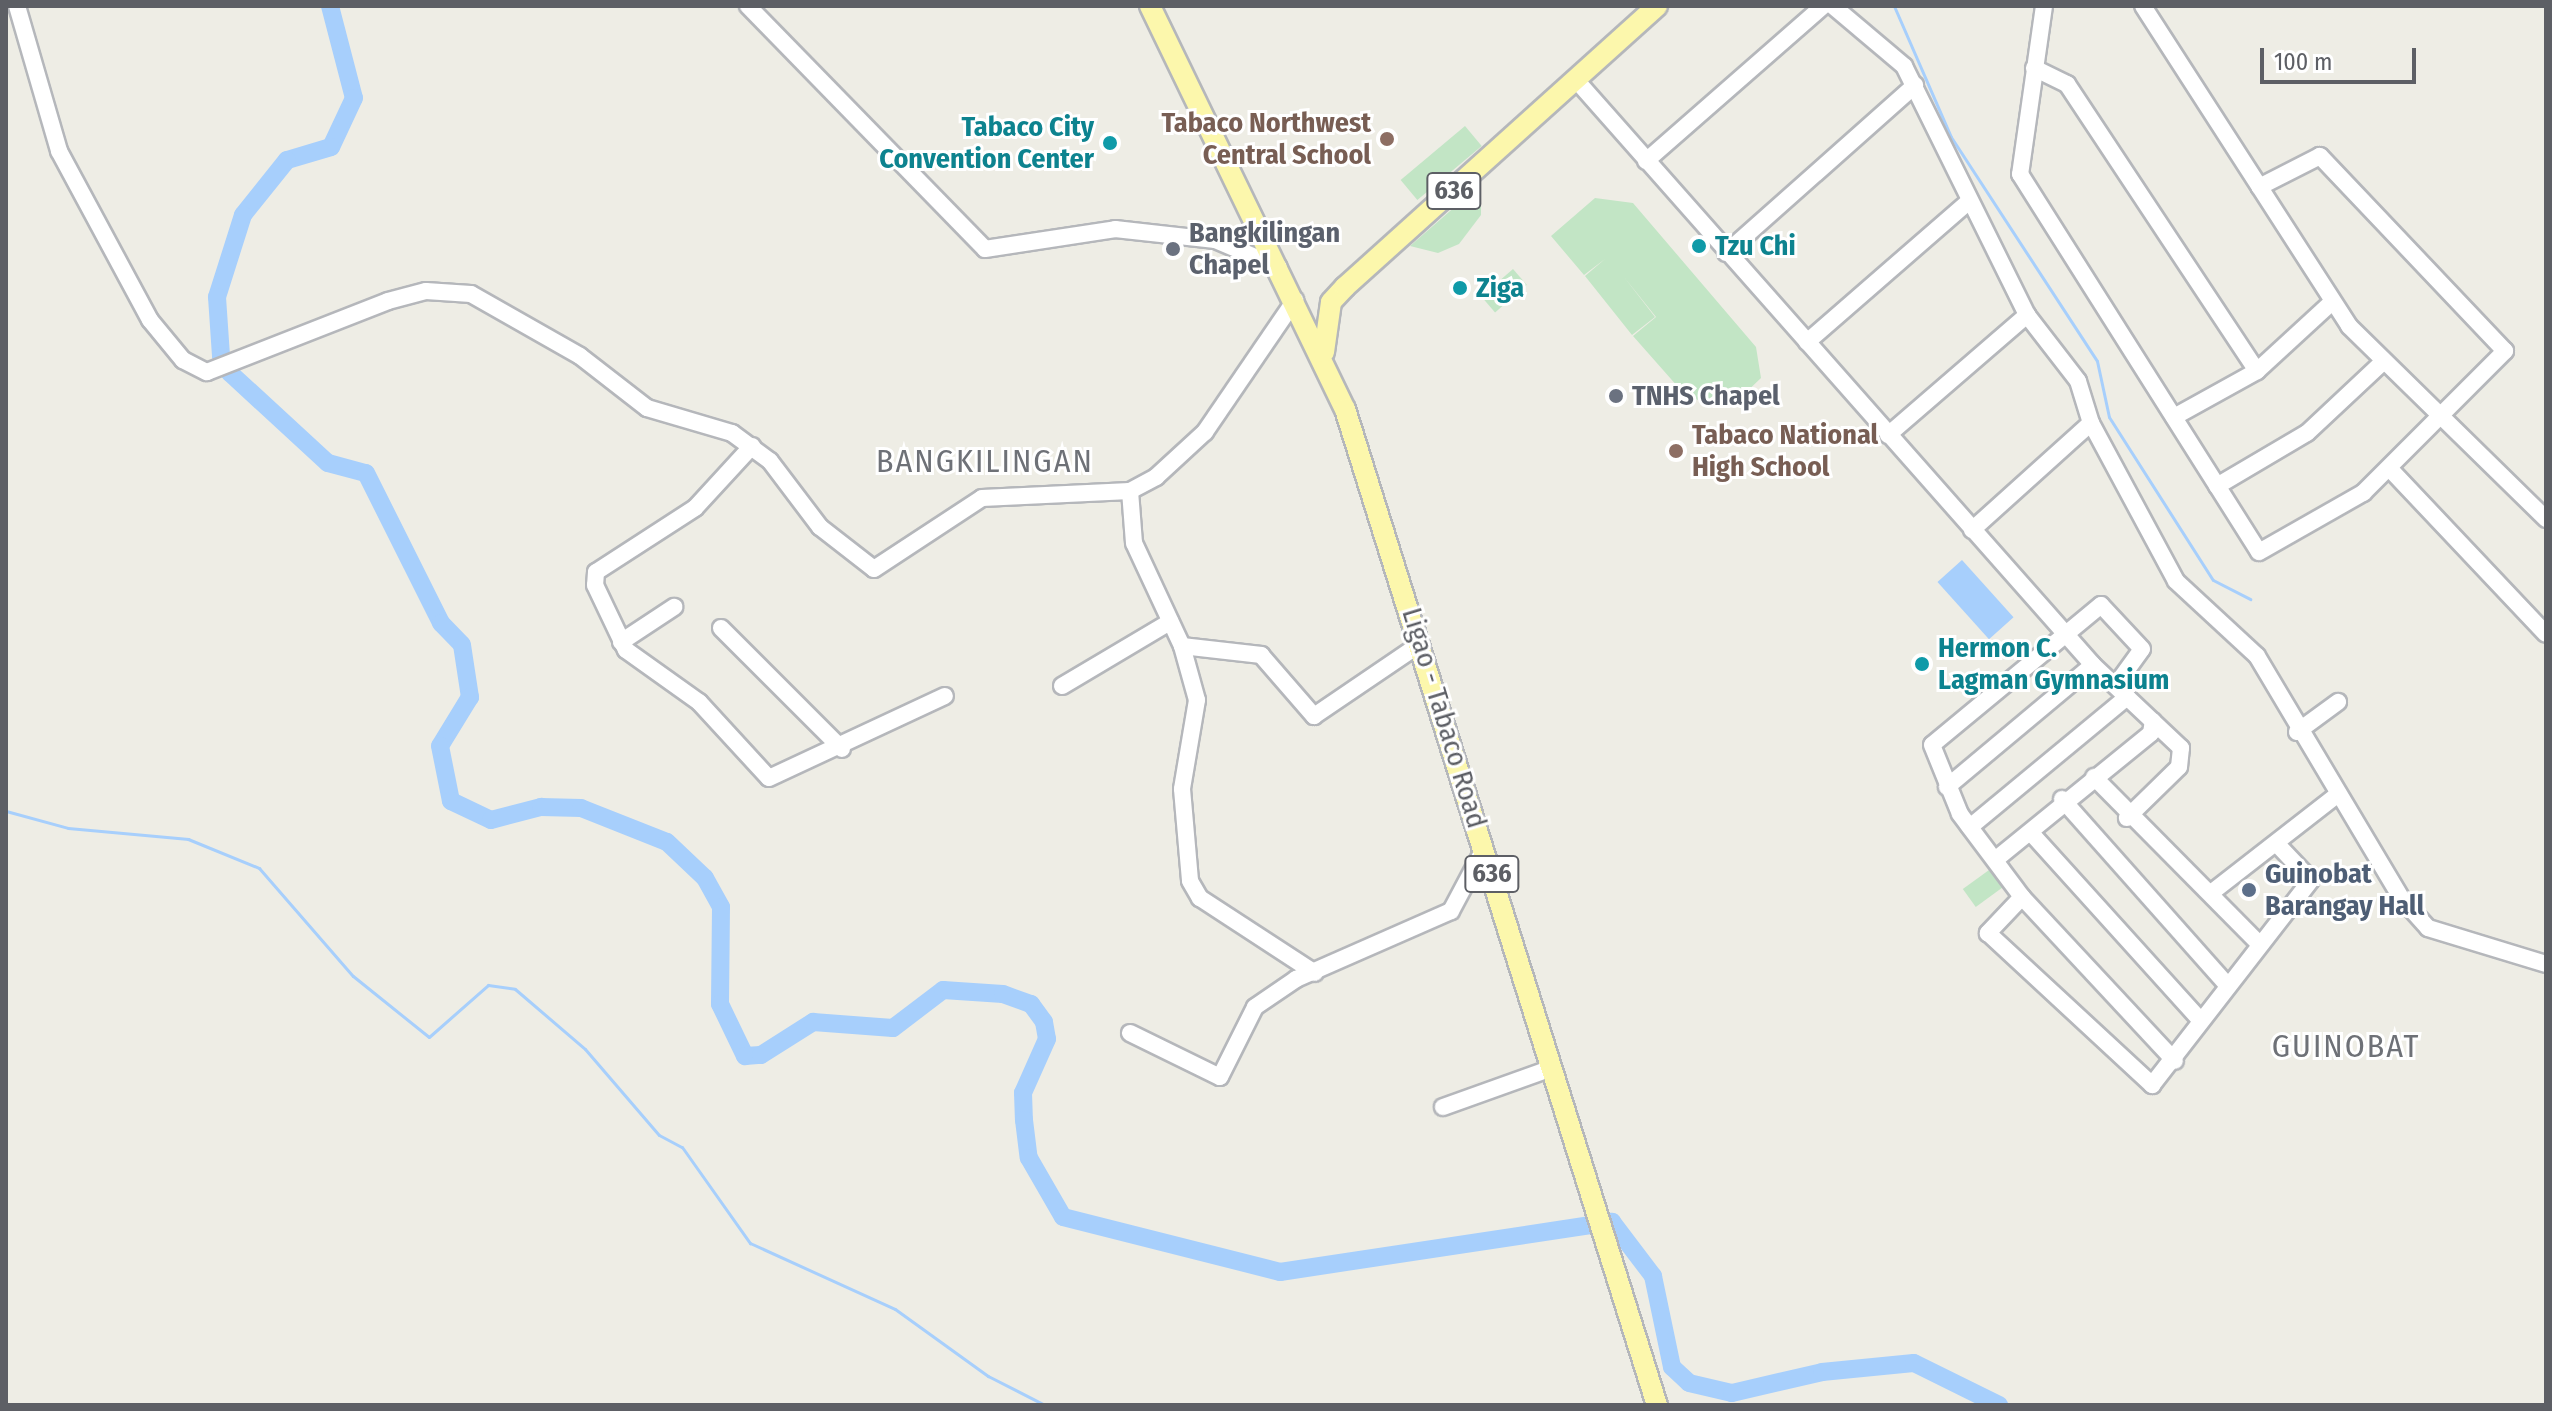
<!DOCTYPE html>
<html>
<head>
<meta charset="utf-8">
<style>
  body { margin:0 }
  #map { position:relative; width:2552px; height:1411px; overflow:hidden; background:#eeede5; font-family:"Fira Sans Condensed",sans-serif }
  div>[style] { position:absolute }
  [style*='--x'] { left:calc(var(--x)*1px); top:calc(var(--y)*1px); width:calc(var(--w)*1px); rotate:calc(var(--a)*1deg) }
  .green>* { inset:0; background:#c2e5c5; transform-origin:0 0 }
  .water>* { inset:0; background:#a7cffc; transform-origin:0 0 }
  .stream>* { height:3px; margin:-1.5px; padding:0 1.5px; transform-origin:1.5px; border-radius:1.5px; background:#a7cffc }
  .river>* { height:18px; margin:-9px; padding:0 9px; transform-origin:9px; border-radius:9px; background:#a7cffc }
  .roads { filter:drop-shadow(2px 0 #b5b7bb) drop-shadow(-2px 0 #b5b7bb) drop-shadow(0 2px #b5b7bb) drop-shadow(0 -2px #b5b7bb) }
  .minor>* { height:16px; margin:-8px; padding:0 8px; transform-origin:8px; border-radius:8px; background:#fff }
  .major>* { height:20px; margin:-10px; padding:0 10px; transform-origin:10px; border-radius:10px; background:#fcf7ac }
  .dots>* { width:22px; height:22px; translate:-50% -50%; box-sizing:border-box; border:4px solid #fff; border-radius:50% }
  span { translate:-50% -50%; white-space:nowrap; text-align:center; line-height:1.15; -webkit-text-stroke:6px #fff; paint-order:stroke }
  .shield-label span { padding:2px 6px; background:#fff; border:2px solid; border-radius:6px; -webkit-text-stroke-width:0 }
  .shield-label { font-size:26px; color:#5d5f65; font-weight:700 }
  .education-label { font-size:28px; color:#785e54; font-weight:700 }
  .right { translate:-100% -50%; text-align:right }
  .left { translate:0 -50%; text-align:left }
  .culture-label { font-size:28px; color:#0d838f; font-weight:700 }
  .worship-label { font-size:28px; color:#5b616d; font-weight:700 }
  .street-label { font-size:28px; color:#5d5f65 }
  .service-label { font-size:28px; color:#4e5e75; font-weight:700 }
  .quarter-label { font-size:32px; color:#6e7177; letter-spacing:2px }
  .frame { position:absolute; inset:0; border:8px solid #5d5f65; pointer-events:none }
  .scale { position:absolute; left:2260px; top:48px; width:156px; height:36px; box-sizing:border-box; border:4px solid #5d5f65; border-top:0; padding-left:10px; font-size:24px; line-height:28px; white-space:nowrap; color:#5d5f65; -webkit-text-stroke:6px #fff; paint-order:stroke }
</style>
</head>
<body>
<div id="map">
  <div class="green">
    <i style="left:1465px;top:126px;width:26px;height:84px;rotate:50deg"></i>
    <i style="clip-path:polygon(1481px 184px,1481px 215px,1459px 244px,1438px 253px,1410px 246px)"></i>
    <i style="clip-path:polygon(1595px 198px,1633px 203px,1756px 347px,1761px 378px,1739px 399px,1717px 406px,1686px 396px,1633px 336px,1656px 317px,1624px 277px,1655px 317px,1632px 335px,1585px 276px,1605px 259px,1584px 275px,1551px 236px)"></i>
    <i style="left:1513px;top:269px;width:21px;height:42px;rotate:49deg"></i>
    <i style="left:1996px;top:865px;width:22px;height:41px;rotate:54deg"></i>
  </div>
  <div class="water">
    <i style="left:1962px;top:560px;width:77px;height:33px;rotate:48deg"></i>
  </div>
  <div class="stream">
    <i style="--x:1894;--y:6;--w:143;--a:66.5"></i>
    <i style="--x:1951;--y:137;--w:267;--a:56.9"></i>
    <i style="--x:2097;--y:361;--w:57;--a:77.9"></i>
    <i style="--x:2109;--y:417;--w:193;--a:57.5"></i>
    <i style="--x:2213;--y:580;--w:42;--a:27.2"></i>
    <i style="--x:6;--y:811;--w:64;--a:15.3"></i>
    <i style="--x:68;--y:828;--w:121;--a:5.2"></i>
    <i style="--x:188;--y:839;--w:77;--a:22.2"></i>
    <i style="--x:259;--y:868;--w:143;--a:49"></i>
    <i style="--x:353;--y:976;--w:97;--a:38.8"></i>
    <i style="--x:429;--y:1037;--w:79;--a:-41.4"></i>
    <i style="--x:488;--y:985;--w:27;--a:8"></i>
    <i style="--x:515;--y:989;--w:92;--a:40.6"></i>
    <i style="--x:585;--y:1049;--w:113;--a:49.3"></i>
    <i style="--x:659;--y:1135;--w:26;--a:28"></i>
    <i style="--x:682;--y:1147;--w:118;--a:54.7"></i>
    <i style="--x:750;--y:1243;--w:159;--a:24.5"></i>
    <i style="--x:895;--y:1309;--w:115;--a:35.8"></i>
    <i style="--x:988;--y:1376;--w:64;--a:27"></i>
  </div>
  <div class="river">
    <i style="--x:330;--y:6;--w:95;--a:75.4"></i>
    <i style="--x:354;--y:98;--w:54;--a:115.1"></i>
    <i style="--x:331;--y:147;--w:46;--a:163.5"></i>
    <i style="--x:287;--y:160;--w:70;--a:128.7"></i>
    <i style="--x:243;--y:215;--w:86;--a:107.6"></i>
    <i style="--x:217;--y:297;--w:59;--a:86.1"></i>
    <i style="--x:221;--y:356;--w:19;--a:62"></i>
    <i style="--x:230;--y:373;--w:133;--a:42.6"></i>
    <i style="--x:328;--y:463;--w:39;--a:15"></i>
    <i style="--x:366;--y:473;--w:168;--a:63.4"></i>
    <i style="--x:441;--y:623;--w:30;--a:46"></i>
    <i style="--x:462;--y:645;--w:53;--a:81.3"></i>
    <i style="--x:470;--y:697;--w:57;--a:121.5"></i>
    <i style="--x:440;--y:746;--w:56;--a:78.7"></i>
    <i style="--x:451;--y:801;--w:44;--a:25.4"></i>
    <i style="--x:491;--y:820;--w:52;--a:-14.6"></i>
    <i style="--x:541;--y:807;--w:40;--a:1.4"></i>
    <i style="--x:581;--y:808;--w:92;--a:21.6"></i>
    <i style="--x:667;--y:842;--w:52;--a:43.5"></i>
    <i style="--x:705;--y:878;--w:33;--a:61"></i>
    <i style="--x:721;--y:907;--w:97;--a:90.6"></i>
    <i style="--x:720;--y:1004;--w:58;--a:64.3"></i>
    <i style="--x:745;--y:1056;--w:16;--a:-4"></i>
    <i style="--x:761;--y:1055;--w:62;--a:-32.4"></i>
    <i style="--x:813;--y:1022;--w:80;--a:4.3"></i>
    <i style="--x:893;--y:1028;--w:63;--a:-37.2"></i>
    <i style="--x:943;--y:990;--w:60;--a:3.8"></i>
    <i style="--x:1003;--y:994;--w:30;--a:20"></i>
    <i style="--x:1031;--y:1004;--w:22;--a:54"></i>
    <i style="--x:1044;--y:1022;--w:17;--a:80"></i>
    <i style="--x:1047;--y:1039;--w:59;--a:114"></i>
    <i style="--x:1023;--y:1093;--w:27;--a:88"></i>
    <i style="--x:1024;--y:1120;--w:38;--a:83"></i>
    <i style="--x:1029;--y:1158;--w:68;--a:60"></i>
    <i style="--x:1063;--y:1217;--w:224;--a:14.2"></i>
    <i style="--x:1280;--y:1272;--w:336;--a:-8.6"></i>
    <i style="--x:1612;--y:1222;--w:68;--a:52.8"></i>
    <i style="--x:1653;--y:1276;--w:93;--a:78.2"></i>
    <i style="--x:1672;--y:1367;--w:23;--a:43"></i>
    <i style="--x:1689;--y:1383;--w:44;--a:13.1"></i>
    <i style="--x:1732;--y:1393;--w:92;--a:-13.1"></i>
    <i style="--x:1822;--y:1372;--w:92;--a:-5.6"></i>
    <i style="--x:1914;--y:1363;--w:95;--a:26.3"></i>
  </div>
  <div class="roads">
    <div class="minor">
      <i style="--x:17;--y:6;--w:151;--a:73.8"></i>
      <i style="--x:59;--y:151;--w:192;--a:61.7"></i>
      <i style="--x:150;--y:320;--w:52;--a:50.5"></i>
      <i style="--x:183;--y:360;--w:27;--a:27"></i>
      <i style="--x:207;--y:372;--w:194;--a:-21.4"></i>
      <i style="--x:388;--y:301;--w:39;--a:-15"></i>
      <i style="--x:426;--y:291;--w:45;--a:3.8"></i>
      <i style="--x:471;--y:294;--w:125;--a:29.6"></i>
      <i style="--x:580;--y:356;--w:85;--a:37.8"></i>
      <i style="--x:647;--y:408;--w:89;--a:16.4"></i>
      <i style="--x:732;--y:433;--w:47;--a:36.4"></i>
      <i style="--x:770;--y:461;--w:83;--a:52.9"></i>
      <i style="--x:820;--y:527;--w:68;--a:37.9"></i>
      <i style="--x:874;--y:569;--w:129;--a:-33.3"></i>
      <i style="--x:982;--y:498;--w:148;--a:-2.7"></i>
      <i style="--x:1130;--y:491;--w:30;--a:-28"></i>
      <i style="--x:1156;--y:477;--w:67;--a:-42.6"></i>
      <i style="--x:1205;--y:432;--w:160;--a:-55.7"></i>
      <i style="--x:748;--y:6;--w:339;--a:45.7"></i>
      <i style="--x:985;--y:249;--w:132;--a:-8.7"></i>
      <i style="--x:1115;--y:229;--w:101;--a:6.3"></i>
      <i style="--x:1215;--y:240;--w:69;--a:22.9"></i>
      <i style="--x:1833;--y:6;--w:93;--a:40.2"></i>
      <i style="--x:1904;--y:66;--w:278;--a:63.7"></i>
      <i style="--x:2027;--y:315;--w:83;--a:52.3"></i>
      <i style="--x:2078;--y:381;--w:44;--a:72.8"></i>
      <i style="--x:2091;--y:423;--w:179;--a:61.7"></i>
      <i style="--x:2176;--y:581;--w:110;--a:42.8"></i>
      <i style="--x:2257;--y:656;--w:283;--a:59.2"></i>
      <i style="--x:2402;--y:899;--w:39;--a:48"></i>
      <i style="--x:2428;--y:928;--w:123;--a:17"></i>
      <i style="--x:2044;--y:6;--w:170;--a:98.1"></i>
      <i style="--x:2020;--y:174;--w:447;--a:57.7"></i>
      <i style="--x:2259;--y:552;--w:120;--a:-29.6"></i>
      <i style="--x:2363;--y:493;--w:201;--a:-45"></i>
      <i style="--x:2505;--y:351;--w:269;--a:-133.5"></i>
      <i style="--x:2320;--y:156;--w:68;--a:153.1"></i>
      <i style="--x:2143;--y:6;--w:381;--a:57.2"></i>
      <i style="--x:2349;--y:326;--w:276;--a:44.4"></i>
      <i style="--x:2034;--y:68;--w:37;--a:26"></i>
      <i style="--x:2067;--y:84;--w:344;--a:56.5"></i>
      <i style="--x:1577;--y:81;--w:779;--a:48.54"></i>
      <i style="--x:2093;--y:665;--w:121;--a:43.3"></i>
      <i style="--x:2181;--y:748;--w:19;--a:96"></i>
      <i style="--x:2179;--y:767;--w:73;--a:135.6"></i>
      <i style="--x:1646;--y:161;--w:235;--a:-41.2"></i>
      <i style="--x:1726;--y:253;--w:253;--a:-41.6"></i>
      <i style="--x:1807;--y:342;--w:215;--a:-41"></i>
      <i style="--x:2174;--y:417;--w:95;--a:-29"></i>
      <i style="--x:2257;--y:371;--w:100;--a:-42.6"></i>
      <i style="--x:1888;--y:435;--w:184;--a:-40.8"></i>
      <i style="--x:752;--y:446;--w:84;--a:132.6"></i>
      <i style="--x:695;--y:508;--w:118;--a:147.1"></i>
      <i style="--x:596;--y:572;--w:13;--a:94"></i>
      <i style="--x:595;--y:585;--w:72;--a:64.5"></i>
      <i style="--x:626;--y:650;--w:90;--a:35.5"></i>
      <i style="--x:699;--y:702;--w:103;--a:47.4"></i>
      <i style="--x:769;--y:778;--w:194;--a:-25"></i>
      <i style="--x:2389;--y:468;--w:228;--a:46.6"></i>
      <i style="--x:2217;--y:486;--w:104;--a:-30.5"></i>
      <i style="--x:2307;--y:433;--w:104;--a:-43.1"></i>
      <i style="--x:1130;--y:491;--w:52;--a:85.6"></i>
      <i style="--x:1134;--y:543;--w:114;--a:65"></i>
      <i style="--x:1182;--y:646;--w:56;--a:74.5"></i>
      <i style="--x:1197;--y:700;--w:90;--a:99.6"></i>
      <i style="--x:1182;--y:789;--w:92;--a:85"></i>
      <i style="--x:1190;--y:881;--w:20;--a:60"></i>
      <i style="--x:1200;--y:898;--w:137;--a:33.1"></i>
      <i style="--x:1972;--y:530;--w:160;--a:-42"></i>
      <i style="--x:721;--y:628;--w:171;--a:45"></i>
      <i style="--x:621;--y:642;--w:64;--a:-33.4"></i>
      <i style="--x:1182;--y:646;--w:80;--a:6.5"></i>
      <i style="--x:1261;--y:655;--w:81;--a:49"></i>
      <i style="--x:1314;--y:716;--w:128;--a:-34.2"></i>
      <i style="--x:2116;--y:685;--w:44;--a:-54.2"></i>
      <i style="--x:2142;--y:649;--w:60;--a:-133"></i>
      <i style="--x:2101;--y:605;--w:219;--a:140.4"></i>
      <i style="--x:1932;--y:745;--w:74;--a:67.9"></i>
      <i style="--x:1960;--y:814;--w:104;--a:53.2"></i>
      <i style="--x:2022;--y:897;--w:224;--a:47"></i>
      <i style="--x:1062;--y:686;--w:126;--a:-30.7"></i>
      <i style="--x:2297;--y:732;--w:51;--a:-36.2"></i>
      <i style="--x:2094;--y:777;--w:236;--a:45.3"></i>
      <i style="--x:1947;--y:787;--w:190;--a:-39.9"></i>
      <i style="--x:2062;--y:799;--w:249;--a:48.4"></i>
      <i style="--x:1970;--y:827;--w:204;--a:-39.6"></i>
      <i style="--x:2032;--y:834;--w:251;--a:47.9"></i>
      <i style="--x:1995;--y:860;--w:201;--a:-39.1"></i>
      <i style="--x:2151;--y:733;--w:12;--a:-81"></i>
      <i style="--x:2211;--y:893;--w:160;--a:-37.9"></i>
      <i style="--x:2022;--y:897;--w:50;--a:133.4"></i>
      <i style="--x:1988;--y:933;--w:224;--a:42.8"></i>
      <i style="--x:2152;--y:1085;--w:259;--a:-52.2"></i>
      <i style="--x:2311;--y:880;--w:51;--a:-133.4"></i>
      <i style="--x:1130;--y:1033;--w:100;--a:26.1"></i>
      <i style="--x:1220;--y:1077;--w:78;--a:-63.4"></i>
      <i style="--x:1255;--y:1007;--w:50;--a:-34.3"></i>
      <i style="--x:1296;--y:979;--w:169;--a:-23.7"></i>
      <i style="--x:1451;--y:911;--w:70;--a:-62"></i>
      <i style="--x:1443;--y:1107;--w:116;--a:-19.7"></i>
    </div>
    <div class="major">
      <i style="--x:1150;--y:6;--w:448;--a:64.2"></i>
      <i style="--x:1345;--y:409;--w:1044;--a:72.61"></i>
      <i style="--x:1324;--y:352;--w:50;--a:-82"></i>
      <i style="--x:1331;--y:302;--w:21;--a:-47"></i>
      <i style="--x:1345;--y:287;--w:420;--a:-42"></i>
    </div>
  </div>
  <div class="dots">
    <i style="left:1387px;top:139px;background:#8d6e63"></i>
    <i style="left:1110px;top:143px;background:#0f9aa8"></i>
    <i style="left:1699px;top:246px;background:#0f9aa8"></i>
    <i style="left:1173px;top:249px;background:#6b7280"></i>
    <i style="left:1460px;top:288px;background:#0f9aa8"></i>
    <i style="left:1616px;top:396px;background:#6b7280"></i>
    <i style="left:1676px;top:451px;background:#8d6e63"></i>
    <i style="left:1922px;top:664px;background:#0f9aa8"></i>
    <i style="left:2249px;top:890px;background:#5c6f8a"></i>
  </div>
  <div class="shield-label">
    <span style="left:1454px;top:191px">636</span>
    <span style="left:1492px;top:874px">636</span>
  </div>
  <div class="education-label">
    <span class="right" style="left:1371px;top:139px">Tabaco Northwest<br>Central School</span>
    <span class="left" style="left:1692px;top:451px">Tabaco National<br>High School</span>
  </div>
  <div class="culture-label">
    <span class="right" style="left:1094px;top:143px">Tabaco City<br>Convention Center</span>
    <span class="left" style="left:1715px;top:246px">Tzu Chi</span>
    <span class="left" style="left:1476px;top:288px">Ziga</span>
    <span class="left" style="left:1938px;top:664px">Hermon C.<br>Lagman Gymnasium</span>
  </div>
  <div class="worship-label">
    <span class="left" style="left:1189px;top:249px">Bangkilingan<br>Chapel</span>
    <span class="left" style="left:1632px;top:396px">TNHS Chapel</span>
  </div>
  <div class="street-label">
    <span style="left:1444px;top:718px;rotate:73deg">Ligao - Tabaco Road</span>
  </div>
  <div class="service-label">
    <span class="left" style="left:2265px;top:890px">Guinobat<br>Barangay Hall</span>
  </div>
  <div class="quarter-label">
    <span style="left:985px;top:461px">BANGKILINGAN</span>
    <span style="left:2346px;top:1046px">GUINOBAT</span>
  </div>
  <div class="frame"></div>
  <div class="scale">100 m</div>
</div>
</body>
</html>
